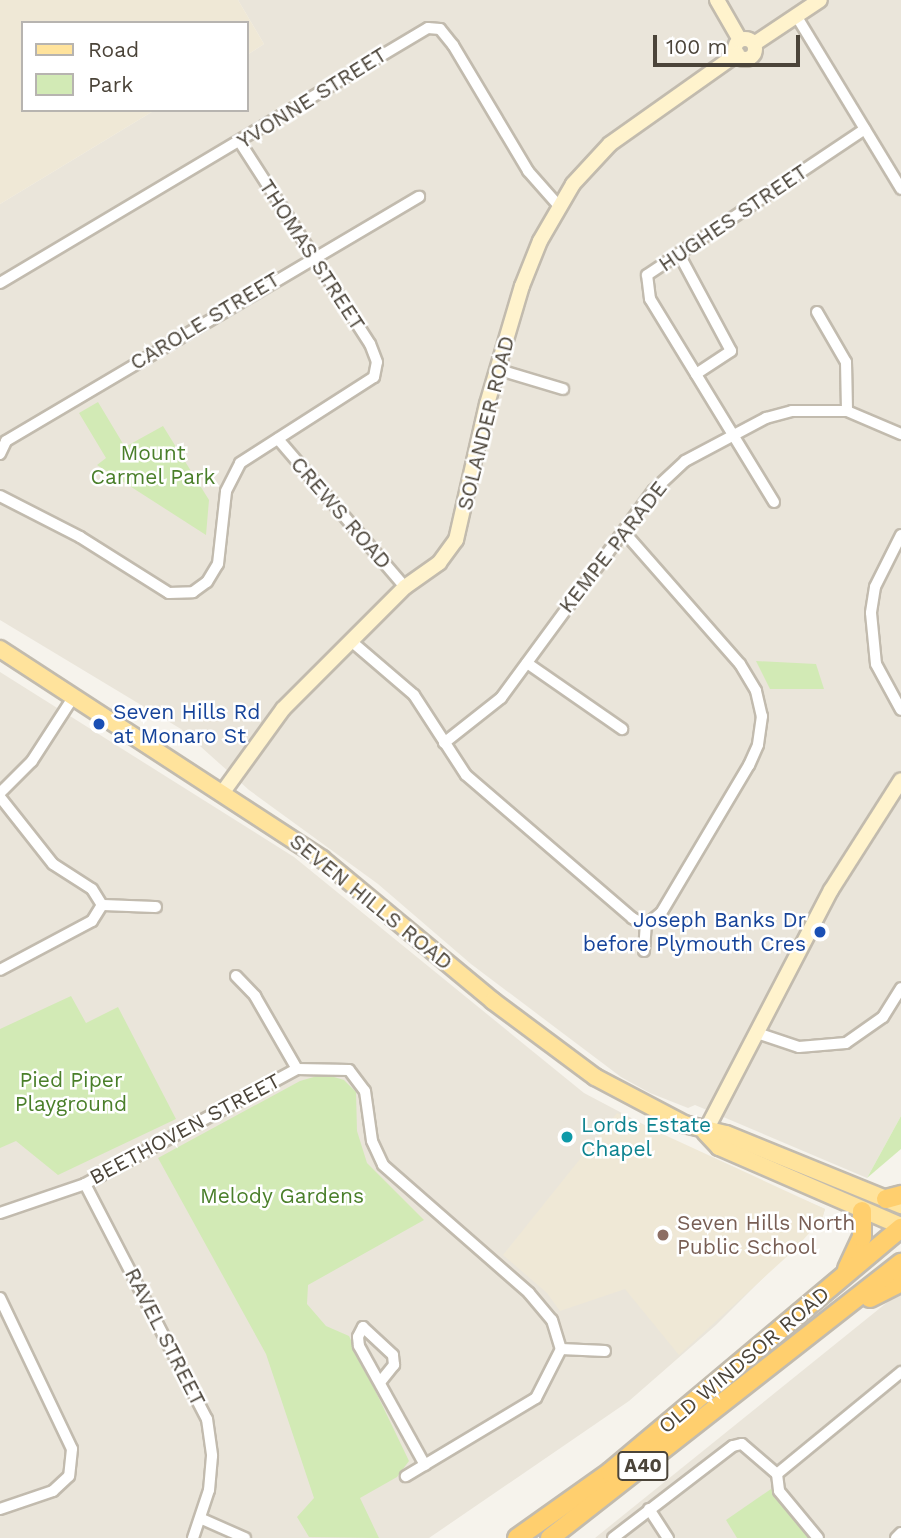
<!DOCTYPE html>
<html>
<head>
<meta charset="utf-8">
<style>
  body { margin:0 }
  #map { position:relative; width:901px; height:1538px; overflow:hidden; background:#f6f3ec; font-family:"Work Sans",sans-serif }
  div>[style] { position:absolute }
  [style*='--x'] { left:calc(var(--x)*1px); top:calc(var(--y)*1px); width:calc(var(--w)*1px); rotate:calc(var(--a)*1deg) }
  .residential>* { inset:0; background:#eae5da }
  .education>* { inset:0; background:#efe8d6 }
  .green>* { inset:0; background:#d2eab5 }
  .roads { filter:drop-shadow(2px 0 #c2bbae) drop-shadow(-2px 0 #c2bbae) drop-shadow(0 2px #c2bbae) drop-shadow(0 -2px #c2bbae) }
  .street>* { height:10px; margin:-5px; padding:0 5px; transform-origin:5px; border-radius:5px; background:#fff }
  .secondary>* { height:14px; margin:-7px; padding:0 7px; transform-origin:7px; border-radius:7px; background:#fff3cd }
  .secondary>.ring { margin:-7px; padding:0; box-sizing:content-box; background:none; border:14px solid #fff3cd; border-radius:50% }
  .primary>* { height:16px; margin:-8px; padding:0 8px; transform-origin:8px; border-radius:8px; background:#ffe39c }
  .highway>* { height:18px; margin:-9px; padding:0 9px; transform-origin:9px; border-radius:9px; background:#ffcf6e }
  .dots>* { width:19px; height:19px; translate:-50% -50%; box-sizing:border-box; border:4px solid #fff; border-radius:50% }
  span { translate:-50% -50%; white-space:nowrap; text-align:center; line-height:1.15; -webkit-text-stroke:5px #fff; paint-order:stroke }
  .shield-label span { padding:2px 5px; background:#fff; border:2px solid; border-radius:5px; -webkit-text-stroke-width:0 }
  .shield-label { font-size:19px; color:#4b4439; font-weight:700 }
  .street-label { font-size:21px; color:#4b4439 }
  .park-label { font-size:21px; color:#4a7f2a }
  .transit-label { font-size:21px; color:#164399 }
  .left { translate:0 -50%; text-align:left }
  .right { translate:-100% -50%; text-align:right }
  .culture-label { font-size:21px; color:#0d838f }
  .education-label { font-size:21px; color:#785e54 }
  .legend { position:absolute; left:21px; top:21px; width:228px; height:91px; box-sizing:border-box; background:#fff; border:2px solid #b7b4b0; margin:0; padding:9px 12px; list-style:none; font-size:21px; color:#4b4439 }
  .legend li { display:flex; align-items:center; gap:14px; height:35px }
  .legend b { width:35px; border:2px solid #b7b4b0 }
  .scale { position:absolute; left:653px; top:35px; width:147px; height:32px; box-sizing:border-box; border:4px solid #4b4439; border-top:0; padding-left:9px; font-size:21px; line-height:24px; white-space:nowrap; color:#4b4439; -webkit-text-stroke:5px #fff; paint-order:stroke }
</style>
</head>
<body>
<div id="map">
  <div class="residential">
    <i style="clip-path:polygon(238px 0,901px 0,901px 1116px,867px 1178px,695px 1105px,688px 1108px,650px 1093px,621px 1077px,471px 964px,378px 884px,249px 790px,181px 729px,0 620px,0 204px,155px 110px,247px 110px,247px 55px,264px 44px)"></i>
    <i style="clip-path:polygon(0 672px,294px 857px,584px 1093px,707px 1158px,825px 1209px,822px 1219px,716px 1325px,629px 1401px,429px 1538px,0 1538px)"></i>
    <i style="clip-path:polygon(901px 1293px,901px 1538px,595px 1538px,895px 1296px)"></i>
  </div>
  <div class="education">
    <i style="clip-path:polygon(0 0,238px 0,264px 44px,247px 55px,247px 23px,23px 23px,23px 110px,155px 110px,0 204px)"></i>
    <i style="clip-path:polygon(617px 1113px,825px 1209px,822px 1219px,793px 1251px,679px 1355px,625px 1289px,560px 1311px,547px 1293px,503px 1255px)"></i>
  </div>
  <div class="green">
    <i style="clip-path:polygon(98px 402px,125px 447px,163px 426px,209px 500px,206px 535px,97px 465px,106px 458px,79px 413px)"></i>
    <i style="clip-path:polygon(756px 661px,816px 664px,824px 689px,770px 689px)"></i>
    <i style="clip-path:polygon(71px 996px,86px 1023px,118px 1007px,176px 1119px,58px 1175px,16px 1141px,0 1148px,0 1029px)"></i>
    <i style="clip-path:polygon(324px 1074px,344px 1080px,356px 1092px,357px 1131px,367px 1163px,424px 1220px,308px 1285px,307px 1304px,326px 1326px,349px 1336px,409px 1461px,397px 1477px,360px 1498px,379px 1538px,309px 1537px,297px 1517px,314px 1498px,266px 1354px,158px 1158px,300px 1081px)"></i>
    <i style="clip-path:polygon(901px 1116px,901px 1149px,867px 1178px)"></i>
    <i style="clip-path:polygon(771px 1489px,813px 1538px,737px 1538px,726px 1520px)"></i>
  </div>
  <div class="roads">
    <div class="street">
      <i style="--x:797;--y:17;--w:201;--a:58.8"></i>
      <i style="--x:679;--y:254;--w:110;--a:61.8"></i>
      <i style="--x:731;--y:351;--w:42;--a:146.7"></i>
      <i style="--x:0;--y:283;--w:498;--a:-30.8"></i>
      <i style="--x:428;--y:28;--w:12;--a:5"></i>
      <i style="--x:440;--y:29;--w:21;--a:51"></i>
      <i style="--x:453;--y:45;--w:147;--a:59.2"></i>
      <i style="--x:528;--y:171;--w:47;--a:48.5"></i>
      <i style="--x:817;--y:312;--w:58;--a:59.9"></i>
      <i style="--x:846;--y:362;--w:49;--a:88.8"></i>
      <i style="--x:496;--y:369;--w:70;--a:16.6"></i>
      <i style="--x:278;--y:439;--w:195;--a:49.4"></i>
      <i style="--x:0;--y:454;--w:14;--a:-65"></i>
      <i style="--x:6;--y:441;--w:480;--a:-30.6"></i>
      <i style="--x:0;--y:496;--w:90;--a:27.1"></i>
      <i style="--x:80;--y:537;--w:105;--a:32.2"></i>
      <i style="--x:169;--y:593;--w:24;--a:-2"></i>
      <i style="--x:193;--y:592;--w:17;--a:-36"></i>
      <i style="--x:207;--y:582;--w:21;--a:-59"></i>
      <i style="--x:218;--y:564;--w:73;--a:-83.7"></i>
      <i style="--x:226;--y:491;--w:31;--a:-63"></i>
      <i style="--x:240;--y:463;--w:159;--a:-32.7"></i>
      <i style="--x:374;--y:377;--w:15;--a:-79"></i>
      <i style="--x:377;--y:362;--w:19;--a:-111"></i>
      <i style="--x:370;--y:344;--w:240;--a:-122.8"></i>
      <i style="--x:774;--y:502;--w:238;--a:-121.4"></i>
      <i style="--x:650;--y:299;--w:24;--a:-97"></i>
      <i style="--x:647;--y:275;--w:262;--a:-33.8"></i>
      <i style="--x:624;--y:532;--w:176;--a:48.7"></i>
      <i style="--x:740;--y:664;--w:31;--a:59"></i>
      <i style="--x:756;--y:691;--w:26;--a:77"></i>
      <i style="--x:762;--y:716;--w:29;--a:98"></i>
      <i style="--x:758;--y:745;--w:22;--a:114"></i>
      <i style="--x:749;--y:765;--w:172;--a:120.7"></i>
      <i style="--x:661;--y:913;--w:19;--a:141"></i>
      <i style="--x:901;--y:535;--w:58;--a:116.6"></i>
      <i style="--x:875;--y:587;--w:26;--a:99"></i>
      <i style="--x:871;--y:613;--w:51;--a:84.4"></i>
      <i style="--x:876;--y:664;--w:52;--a:61.5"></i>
      <i style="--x:351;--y:641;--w:83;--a:40.6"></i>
      <i style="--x:414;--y:695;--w:95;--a:57"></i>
      <i style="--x:466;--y:775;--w:219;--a:40.7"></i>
      <i style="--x:632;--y:918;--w:16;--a:27"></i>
      <i style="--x:527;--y:663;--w:116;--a:34.8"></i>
      <i style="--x:444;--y:743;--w:73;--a:-38.3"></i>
      <i style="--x:501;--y:698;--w:258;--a:-53.7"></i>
      <i style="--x:654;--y:490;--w:42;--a:-43.1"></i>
      <i style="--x:685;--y:461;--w:92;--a:-28"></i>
      <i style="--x:766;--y:418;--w:27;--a:-15"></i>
      <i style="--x:792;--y:411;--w:55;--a:0"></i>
      <i style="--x:847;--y:411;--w:59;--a:23.1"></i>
      <i style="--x:0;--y:793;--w:45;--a:-45"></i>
      <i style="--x:32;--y:761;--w:77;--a:-57.1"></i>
      <i style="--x:0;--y:797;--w:85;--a:51.7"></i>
      <i style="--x:53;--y:864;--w:46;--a:32.7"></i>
      <i style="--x:92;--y:889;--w:19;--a:58"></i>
      <i style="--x:102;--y:905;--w:19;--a:122"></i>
      <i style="--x:92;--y:921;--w:104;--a:152"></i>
      <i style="--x:102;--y:905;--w:54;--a:2.1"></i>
      <i style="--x:644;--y:951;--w:26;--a:-86"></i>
      <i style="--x:236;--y:976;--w:28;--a:46"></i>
      <i style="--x:255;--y:996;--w:84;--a:60.1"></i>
      <i style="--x:757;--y:1033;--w:44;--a:18.4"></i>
      <i style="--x:799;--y:1047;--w:47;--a:-4.9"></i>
      <i style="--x:846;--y:1043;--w:45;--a:-35.1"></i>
      <i style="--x:883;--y:1017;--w:34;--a:-58"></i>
      <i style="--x:85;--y:1184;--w:265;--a:62.6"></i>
      <i style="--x:207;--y:1419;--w:37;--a:82"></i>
      <i style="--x:212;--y:1456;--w:34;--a:95"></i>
      <i style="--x:209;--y:1490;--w:51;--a:108.4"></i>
      <i style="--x:0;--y:1213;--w:90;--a:-18.8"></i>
      <i style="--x:85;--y:1184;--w:241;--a:-28.5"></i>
      <i style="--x:297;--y:1069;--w:52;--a:1.1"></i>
      <i style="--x:349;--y:1070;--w:26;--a:53"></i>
      <i style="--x:365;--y:1091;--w:50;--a:82"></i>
      <i style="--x:372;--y:1141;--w:26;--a:65"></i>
      <i style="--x:383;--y:1165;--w:194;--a:41.2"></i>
      <i style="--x:529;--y:1293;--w:35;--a:50"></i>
      <i style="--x:552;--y:1320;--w:30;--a:73"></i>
      <i style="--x:561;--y:1349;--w:55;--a:117"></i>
      <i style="--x:536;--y:1398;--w:152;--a:149"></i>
      <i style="--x:0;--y:1298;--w:167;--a:64.5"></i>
      <i style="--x:72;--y:1449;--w:27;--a:96"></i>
      <i style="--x:69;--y:1476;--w:22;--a:137"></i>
      <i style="--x:53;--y:1491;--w:56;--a:161.2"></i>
      <i style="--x:561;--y:1349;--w:44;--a:2.6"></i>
      <i style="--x:381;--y:1381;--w:21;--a:-51"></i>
      <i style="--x:394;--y:1365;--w:10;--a:-96"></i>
      <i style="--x:393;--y:1355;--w:41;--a:-137"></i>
      <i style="--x:363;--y:1327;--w:11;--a:117"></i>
      <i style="--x:358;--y:1337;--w:9;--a:84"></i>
      <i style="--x:359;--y:1346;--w:136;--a:61"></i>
      <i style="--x:777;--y:1474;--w:161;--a:-39.4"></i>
      <i style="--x:649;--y:1509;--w:35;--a:57"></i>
      <i style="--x:202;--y:1519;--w:47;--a:23.8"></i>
      <i style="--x:613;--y:1538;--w:151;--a:-37.5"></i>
      <i style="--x:733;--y:1446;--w:9;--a:-13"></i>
      <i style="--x:742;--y:1444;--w:46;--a:40.6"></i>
      <i style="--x:777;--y:1474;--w:17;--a:83"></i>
      <i style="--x:779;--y:1491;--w:61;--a:50.3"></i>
      <i style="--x:896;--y:1538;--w:7;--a:-45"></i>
    </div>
    <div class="secondary">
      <i style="--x:717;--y:0;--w:46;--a:60.1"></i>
      <i class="ring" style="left:735px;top:39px;width:6px;height:6px"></i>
      <i style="--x:754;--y:44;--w:79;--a:-33.7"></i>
      <i style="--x:223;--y:792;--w:102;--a:-54.1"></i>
      <i style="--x:283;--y:709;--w:173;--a:-45"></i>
      <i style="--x:405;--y:587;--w:42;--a:-35.2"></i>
      <i style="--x:439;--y:563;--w:29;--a:-54"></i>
      <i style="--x:456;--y:540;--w:139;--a:-77.2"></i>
      <i style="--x:487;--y:404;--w:123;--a:-73.5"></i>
      <i style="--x:522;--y:286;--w:48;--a:-68.2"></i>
      <i style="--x:540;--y:241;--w:66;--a:-59.9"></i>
      <i style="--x:573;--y:184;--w:54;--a:-47.2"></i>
      <i style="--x:610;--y:144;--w:156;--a:-35.3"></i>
      <i style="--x:705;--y:1132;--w:273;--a:-62.5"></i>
      <i style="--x:831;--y:890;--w:130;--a:-57.5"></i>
    </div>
    <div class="primary">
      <i style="--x:0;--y:649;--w:384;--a:33.1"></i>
      <i style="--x:322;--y:859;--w:222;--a:39.7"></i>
      <i style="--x:493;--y:1001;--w:127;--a:36.7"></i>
      <i style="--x:595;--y:1077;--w:101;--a:27.8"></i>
      <i style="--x:684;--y:1124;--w:43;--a:13.4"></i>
      <i style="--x:726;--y:1134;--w:189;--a:22.1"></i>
      <i style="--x:705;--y:1132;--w:21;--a:47"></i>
      <i style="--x:719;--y:1147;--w:198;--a:23.5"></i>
    </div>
    <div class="highway">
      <i style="--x:886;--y:1199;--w:16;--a:-15"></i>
      <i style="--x:847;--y:1269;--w:35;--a:-65"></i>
      <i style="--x:862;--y:1237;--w:26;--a:-90"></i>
      <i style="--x:870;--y:1298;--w:35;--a:-27"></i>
      <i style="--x:517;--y:1538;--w:114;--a:-35.4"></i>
      <i style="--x:610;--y:1472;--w:380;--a:-40"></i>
      <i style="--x:550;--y:1538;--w:446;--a:-38.1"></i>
    </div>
  </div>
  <div class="dots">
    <i style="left:99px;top:724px;background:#1a4fb4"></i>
    <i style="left:820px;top:932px;background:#1a4fb4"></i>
    <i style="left:567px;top:1137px;background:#0f9aa8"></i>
    <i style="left:663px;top:1235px;background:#8d6e63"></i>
  </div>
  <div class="shield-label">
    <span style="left:643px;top:1466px">A40</span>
  </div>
  <div class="street-label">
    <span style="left:312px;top:98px;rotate:-32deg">YVONNE STREET</span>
    <span style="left:733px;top:218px;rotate:-34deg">HUGHES STREET</span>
    <span style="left:312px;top:255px;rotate:57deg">THOMAS STREET</span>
    <span style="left:205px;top:321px;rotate:-31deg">CAROLE STREET</span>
    <span style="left:486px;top:423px;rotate:-76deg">SOLANDER ROAD</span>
    <span style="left:341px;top:513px;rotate:49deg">CREWS ROAD</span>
    <span style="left:613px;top:547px;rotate:-52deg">KEMPE PARADE</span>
    <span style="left:371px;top:902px;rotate:39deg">SEVEN HILLS ROAD</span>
    <span style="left:185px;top:1129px;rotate:-28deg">BEETHOVEN STREET</span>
    <span style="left:165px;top:1337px;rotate:63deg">RAVEL STREET</span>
    <span style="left:744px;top:1360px;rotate:-40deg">OLD WINDSOR ROAD</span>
  </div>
  <div class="park-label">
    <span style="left:153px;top:465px">Mount<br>Carmel Park</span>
    <span style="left:71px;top:1092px">Pied Piper<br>Playground</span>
    <span style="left:282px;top:1196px">Melody Gardens</span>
  </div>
  <div class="transit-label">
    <span class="left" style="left:113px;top:724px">Seven Hills Rd<br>at Monaro St</span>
    <span class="right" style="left:806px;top:932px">Joseph Banks Dr<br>before Plymouth Cres</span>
  </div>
  <div class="culture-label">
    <span class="left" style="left:581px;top:1137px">Lords Estate<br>Chapel</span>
  </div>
  <div class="education-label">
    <span class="left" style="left:677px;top:1235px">Seven Hills North<br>Public School</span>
  </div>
  <ul class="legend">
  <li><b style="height:9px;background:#ffe39c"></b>Road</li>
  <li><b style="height:19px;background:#d2eab5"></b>Park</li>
  </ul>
  <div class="scale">100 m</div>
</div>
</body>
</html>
